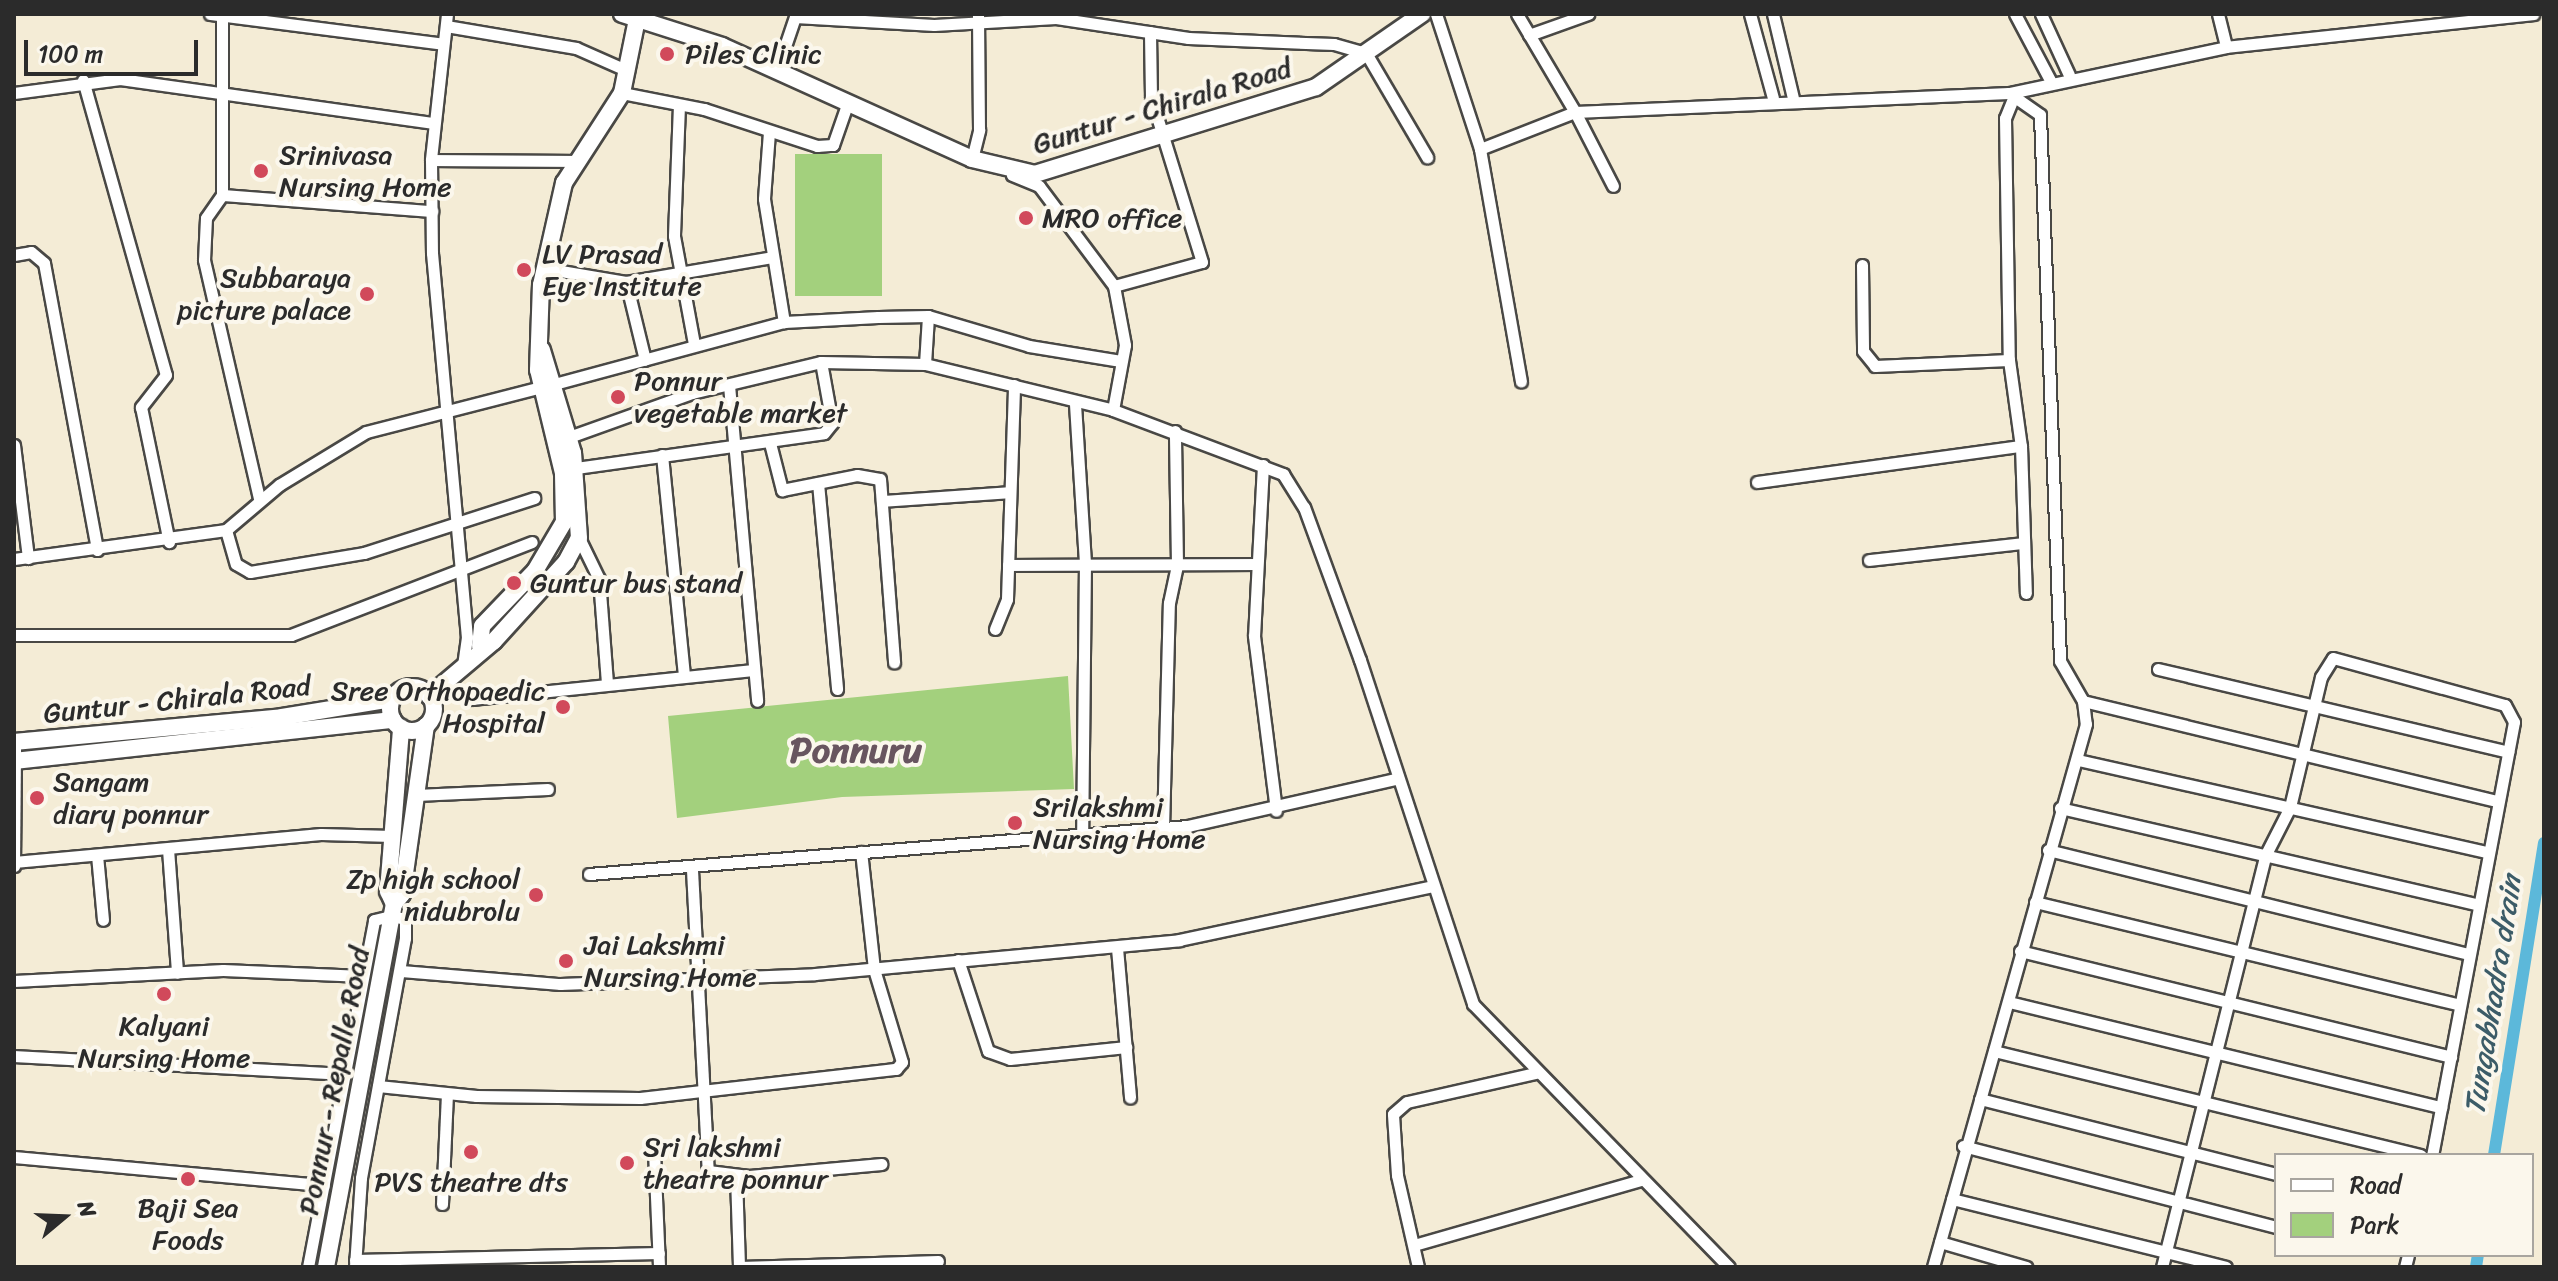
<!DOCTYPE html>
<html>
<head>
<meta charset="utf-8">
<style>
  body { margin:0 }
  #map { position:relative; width:2558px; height:1281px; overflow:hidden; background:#f4ecd6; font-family:Sriracha,sans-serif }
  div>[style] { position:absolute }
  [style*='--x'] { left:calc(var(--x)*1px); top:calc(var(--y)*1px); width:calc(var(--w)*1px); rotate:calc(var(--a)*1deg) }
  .green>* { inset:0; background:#a3d07d; transform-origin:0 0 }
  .canal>* { height:12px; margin:-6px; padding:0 6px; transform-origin:6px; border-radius:6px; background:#5cb8da }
  .roads { filter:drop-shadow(2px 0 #494845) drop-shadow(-2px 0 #494845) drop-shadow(0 2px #494845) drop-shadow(0 -2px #494845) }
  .street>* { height:11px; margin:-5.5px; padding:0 5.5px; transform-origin:5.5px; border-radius:5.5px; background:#fff }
  .secondary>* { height:16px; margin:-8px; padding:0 8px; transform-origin:8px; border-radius:8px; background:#fff }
  .primary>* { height:16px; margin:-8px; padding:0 8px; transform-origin:8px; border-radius:8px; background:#fff }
  .primary>.ring { margin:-8px; padding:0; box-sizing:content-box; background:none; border:16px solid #fff; border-radius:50% }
  .dots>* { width:22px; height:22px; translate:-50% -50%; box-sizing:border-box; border:4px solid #fbf7ec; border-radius:50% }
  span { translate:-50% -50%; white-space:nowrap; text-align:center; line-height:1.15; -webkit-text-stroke:8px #fbf7ec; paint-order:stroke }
  .poi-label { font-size:28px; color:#2b2b2b }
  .left { translate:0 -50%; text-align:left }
  .right { translate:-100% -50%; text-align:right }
  .street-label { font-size:28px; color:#2b2b2b }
  .water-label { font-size:30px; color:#3c5c68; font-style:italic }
  .district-label { font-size:36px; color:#68555f; font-weight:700 }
  .frame { position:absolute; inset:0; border:16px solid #2b2b2b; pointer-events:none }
  .legend { position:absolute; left:2274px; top:1153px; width:260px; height:104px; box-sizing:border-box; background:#fbf7ec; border:2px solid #a8a59f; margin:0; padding:10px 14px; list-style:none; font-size:24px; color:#2b2b2b }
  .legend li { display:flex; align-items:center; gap:16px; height:40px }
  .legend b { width:40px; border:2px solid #a8a59f }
  .north { position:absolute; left:24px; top:1177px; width:80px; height:80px; -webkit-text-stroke:6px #fbf7ec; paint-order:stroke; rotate:71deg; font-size:22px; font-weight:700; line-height:32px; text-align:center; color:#2b2b2b }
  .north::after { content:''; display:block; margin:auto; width:28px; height:36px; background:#2b2b2b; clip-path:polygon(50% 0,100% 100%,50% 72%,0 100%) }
  .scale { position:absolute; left:24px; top:40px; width:174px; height:36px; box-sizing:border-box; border:4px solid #2b2b2b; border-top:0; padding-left:10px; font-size:24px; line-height:28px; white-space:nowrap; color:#2b2b2b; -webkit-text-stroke:6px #fbf7ec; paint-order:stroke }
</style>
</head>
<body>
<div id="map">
  <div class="green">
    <i style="left:882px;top:154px;width:142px;height:87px;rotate:90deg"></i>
    <i style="clip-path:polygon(1068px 676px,1074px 789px,842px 797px,677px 818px,668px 716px)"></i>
  </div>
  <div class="canal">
    <i style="--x:2494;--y:1155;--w:316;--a:-80.9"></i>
    <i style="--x:2476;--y:1267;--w:12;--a:-81"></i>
  </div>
  <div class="roads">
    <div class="street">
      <i style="--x:210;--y:14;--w:235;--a:7.3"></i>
      <i style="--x:447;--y:14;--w:147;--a:96.3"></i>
      <i style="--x:431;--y:160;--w:93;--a:89.4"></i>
      <i style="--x:432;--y:253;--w:386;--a:84.8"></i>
      <i style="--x:467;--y:637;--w:30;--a:98"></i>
      <i style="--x:1436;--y:14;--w:142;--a:71.9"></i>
      <i style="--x:1480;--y:149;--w:236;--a:80"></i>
      <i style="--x:1517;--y:14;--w:114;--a:59.4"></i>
      <i style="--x:1575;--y:112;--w:434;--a:-2.5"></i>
      <i style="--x:2009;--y:93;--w:38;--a:35"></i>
      <i style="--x:2040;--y:115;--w:546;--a:87.9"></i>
      <i style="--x:2060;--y:661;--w:46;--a:60.1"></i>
      <i style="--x:2083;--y:701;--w:23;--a:83"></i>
      <i style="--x:2086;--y:724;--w:564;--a:105.74"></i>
      <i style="--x:1750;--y:14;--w:87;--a:74.7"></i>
      <i style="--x:1773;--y:14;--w:86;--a:76.6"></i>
      <i style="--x:2015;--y:14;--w:77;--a:62.1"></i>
      <i style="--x:2041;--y:14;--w:67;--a:65.3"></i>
      <i style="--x:2218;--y:14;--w:34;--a:76"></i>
      <i style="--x:222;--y:16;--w:179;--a:90"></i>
      <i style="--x:222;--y:195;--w:28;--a:125"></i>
      <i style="--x:206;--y:218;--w:42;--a:92.7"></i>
      <i style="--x:204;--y:260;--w:245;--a:77"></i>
      <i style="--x:795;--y:17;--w:139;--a:3.3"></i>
      <i style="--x:934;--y:25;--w:122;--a:-3.3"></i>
      <i style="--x:1056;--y:18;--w:134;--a:8.6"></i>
      <i style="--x:1188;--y:38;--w:146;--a:2.4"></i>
      <i style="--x:1334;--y:44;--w:33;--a:16"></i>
      <i style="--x:1366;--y:53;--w:121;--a:59.6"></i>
      <i style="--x:446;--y:26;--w:132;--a:9.6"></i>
      <i style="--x:576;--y:48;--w:57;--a:23.9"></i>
      <i style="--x:1529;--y:35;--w:63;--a:-19.6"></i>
      <i style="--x:777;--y:70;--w:59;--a:-71.3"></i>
      <i style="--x:83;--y:80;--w:306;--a:74.3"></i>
      <i style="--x:166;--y:375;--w:41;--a:128"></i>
      <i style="--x:141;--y:407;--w:138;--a:78.3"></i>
      <i style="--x:14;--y:93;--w:107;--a:-7.5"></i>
      <i style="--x:120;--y:79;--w:317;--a:8"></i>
      <i style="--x:622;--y:93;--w:84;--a:11"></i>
      <i style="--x:704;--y:109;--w:119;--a:18.1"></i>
      <i style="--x:817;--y:146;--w:16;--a:-4"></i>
      <i style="--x:833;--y:145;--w:46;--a:-70.8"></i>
      <i style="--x:2010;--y:93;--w:221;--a:-12"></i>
      <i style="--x:2226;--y:47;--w:309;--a:-6.1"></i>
      <i style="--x:2014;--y:96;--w:24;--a:112"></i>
      <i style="--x:2005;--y:118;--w:242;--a:89.1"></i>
      <i style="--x:2009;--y:360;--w:87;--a:82.1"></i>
      <i style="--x:2021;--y:446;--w:147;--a:88.1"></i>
      <i style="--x:679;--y:105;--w:131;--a:92.2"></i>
      <i style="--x:674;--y:236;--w:110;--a:79.5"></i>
      <i style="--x:769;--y:132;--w:67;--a:94.3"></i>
      <i style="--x:764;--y:199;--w:125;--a:80.8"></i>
      <i style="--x:1480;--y:149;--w:102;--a:-21.3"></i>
      <i style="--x:1575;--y:112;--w:83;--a:62.8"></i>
      <i style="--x:972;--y:159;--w:30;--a:-76"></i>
      <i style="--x:979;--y:130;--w:116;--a:-90.5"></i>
      <i style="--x:431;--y:160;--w:146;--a:0.4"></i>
      <i style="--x:1012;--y:175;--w:29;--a:22"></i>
      <i style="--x:1039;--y:186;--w:125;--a:53.1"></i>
      <i style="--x:1114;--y:286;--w:60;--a:79.4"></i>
      <i style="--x:1125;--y:345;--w:66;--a:100.5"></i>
      <i style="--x:222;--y:195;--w:211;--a:4.4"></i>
      <i style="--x:14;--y:255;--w:17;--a:-10"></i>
      <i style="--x:31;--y:252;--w:17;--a:40"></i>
      <i style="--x:44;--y:263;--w:292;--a:79.5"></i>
      <i style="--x:1862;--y:265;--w:86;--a:89.3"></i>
      <i style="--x:1863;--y:351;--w:19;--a:51"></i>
      <i style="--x:1875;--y:366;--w:134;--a:-2.6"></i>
      <i style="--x:543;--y:268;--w:84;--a:9.6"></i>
      <i style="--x:626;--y:282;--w:148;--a:-9.7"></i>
      <i style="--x:626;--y:282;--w:80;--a:76.3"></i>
      <i style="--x:1114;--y:286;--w:91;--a:-15.3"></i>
      <i style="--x:1202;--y:262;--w:173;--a:-107.2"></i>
      <i style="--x:1151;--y:97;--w:65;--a:-90.9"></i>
      <i style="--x:925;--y:364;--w:48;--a:-86.4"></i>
      <i style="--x:558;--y:383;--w:234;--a:-15.1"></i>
      <i style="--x:784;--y:322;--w:94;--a:-3"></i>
      <i style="--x:878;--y:317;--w:50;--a:-1.1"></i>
      <i style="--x:928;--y:316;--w:105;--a:16.5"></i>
      <i style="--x:1029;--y:346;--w:93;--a:9.3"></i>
      <i style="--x:729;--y:385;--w:317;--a:84.9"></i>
      <i style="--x:1075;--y:404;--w:158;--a:86.4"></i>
      <i style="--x:1085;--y:562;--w:274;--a:90.6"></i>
      <i style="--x:569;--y:437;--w:131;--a:-19.7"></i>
      <i style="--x:692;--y:393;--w:133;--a:-13.5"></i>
      <i style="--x:821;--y:362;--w:104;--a:1.1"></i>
      <i style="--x:925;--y:364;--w:194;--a:13.7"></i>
      <i style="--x:1113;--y:410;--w:182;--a:20.6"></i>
      <i style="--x:1283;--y:474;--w:39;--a:58"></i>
      <i style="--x:1304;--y:507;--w:163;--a:69.9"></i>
      <i style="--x:1360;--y:660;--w:362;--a:71.8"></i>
      <i style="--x:1473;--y:1004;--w:367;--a:45.8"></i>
      <i style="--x:770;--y:443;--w:49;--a:75.7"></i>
      <i style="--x:782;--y:490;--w:76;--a:-11.3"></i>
      <i style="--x:857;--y:475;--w:23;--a:10"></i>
      <i style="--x:880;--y:479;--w:184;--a:85.6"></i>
      <i style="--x:14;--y:445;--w:114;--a:82.9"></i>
      <i style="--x:662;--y:455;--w:221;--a:84.3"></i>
      <i style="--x:1263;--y:465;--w:171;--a:93"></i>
      <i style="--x:1254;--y:636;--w:176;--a:82.8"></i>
      <i style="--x:576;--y:468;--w:250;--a:-8"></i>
      <i style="--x:824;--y:433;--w:13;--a:-51"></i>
      <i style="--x:832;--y:423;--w:62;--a:-100.2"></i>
      <i style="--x:1757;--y:482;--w:266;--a:-7.8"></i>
      <i style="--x:818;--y:483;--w:207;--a:84.7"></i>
      <i style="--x:882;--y:501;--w:128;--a:-4"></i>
      <i style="--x:226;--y:530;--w:35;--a:74"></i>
      <i style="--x:236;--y:564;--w:16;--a:30"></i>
      <i style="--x:250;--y:572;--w:116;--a:-9.5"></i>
      <i style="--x:364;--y:553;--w:179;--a:-17.9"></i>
      <i style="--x:579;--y:538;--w:46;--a:64"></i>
      <i style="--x:599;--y:579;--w:104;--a:85.6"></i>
      <i style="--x:14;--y:559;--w:214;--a:-7.8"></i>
      <i style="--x:226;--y:530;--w:70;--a:-40.3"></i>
      <i style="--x:279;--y:485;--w:102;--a:-31.3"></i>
      <i style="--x:366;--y:432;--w:181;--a:-14.4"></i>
      <i style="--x:1869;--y:560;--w:155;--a:-6.3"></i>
      <i style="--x:1008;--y:565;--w:247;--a:-0.2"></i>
      <i style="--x:995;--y:629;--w:32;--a:-68"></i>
      <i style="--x:1007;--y:599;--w:214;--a:-88.1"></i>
      <i style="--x:14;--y:635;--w:277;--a:0"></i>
      <i style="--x:291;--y:635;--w:258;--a:-21.1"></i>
      <i style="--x:2158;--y:669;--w:360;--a:13.3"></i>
      <i style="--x:443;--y:685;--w:32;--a:26"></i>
      <i style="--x:472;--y:699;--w:282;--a:-5.9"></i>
      <i style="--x:2083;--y:701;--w:426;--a:13.6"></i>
      <i style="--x:2078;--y:760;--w:419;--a:12.7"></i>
      <i style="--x:416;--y:795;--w:132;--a:-2.6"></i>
      <i style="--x:2060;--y:808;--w:428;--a:13"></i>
      <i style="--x:1163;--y:828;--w:225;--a:-88.5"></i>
      <i style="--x:1169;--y:603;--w:40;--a:-78"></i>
      <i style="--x:1177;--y:564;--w:133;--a:-90.9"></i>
      <i style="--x:168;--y:849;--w:124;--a:85.8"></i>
      <i style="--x:2048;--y:850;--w:433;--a:13.9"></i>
      <i style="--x:97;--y:855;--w:65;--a:84.7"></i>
      <i style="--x:14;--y:862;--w:308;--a:-5.2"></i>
      <i style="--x:321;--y:834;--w:71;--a:1.6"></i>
      <i style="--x:14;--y:866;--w:124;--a:-89.5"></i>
      <i style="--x:692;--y:870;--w:301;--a:87"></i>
      <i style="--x:708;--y:1171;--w:41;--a:7"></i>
      <i style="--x:749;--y:1176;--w:133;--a:-5.2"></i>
      <i style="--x:589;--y:874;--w:601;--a:-4.58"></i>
      <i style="--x:1188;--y:826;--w:212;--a:-12.8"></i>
      <i style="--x:2035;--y:902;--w:437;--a:13.6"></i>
      <i style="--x:1117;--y:948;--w:150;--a:85"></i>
      <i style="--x:2020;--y:951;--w:444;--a:13.8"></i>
      <i style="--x:958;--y:960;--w:96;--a:71.8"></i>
      <i style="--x:988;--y:1051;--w:23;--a:20"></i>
      <i style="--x:1010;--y:1059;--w:117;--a:-5.9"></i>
      <i style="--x:401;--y:971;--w:160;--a:4.7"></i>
      <i style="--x:560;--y:984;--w:255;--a:-2.2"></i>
      <i style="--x:815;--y:974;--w:366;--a:-5.3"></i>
      <i style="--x:1179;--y:940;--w:256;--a:-12"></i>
      <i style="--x:14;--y:981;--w:209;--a:-3"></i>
      <i style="--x:223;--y:970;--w:140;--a:2.5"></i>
      <i style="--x:2009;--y:1002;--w:445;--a:13.7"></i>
      <i style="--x:1994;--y:1051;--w:439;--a:13.7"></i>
      <i style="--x:14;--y:1056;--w:331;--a:3.1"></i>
      <i style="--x:378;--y:1086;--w:99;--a:5.8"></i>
      <i style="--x:476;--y:1096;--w:164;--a:0.7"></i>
      <i style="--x:640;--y:1098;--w:258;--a:-6.5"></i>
      <i style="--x:896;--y:1069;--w:9;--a:-49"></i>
      <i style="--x:902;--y:1062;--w:97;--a:-106.8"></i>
      <i style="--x:874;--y:969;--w:118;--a:-96.3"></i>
      <i style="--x:1980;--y:1099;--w:305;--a:14.2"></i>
      <i style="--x:1963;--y:1146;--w:323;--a:14.5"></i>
      <i style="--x:654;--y:1151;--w:116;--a:87.5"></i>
      <i style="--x:14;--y:1157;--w:311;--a:5.2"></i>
      <i style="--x:736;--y:1176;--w:91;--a:88.1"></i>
      <i style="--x:1952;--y:1199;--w:282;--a:13.9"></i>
      <i style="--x:442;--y:1204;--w:110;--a:-87.4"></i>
      <i style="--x:1940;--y:1242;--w:90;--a:16.2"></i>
      <i style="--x:1414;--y:1245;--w:236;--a:-16"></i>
      <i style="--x:355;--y:1260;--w:304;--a:-1.3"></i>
      <i style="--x:308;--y:1267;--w:353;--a:-79.2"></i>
      <i style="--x:374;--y:920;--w:18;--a:-13"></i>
      <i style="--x:392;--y:916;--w:13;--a:13"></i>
      <i style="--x:405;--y:919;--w:19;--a:90"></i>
      <i style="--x:405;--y:938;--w:244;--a:100.4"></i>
      <i style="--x:361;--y:1178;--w:89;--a:93.9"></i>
      <i style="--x:739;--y:1267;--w:199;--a:-1.7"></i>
      <i style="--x:1418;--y:1267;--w:94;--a:-102.9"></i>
      <i style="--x:1397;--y:1175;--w:61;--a:-93.8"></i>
      <i style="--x:1393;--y:1114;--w:18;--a:-41"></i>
      <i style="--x:1407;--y:1102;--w:132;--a:-12.7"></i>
      <i style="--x:2162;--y:1267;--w:426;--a:-75.9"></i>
      <i style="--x:2266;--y:854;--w:53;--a:-62.9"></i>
      <i style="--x:2290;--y:807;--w:134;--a:-76.6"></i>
      <i style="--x:2321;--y:677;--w:22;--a:-58"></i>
      <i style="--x:2333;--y:658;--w:178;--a:15.3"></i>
      <i style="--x:2505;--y:705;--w:19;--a:62"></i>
      <i style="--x:2514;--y:722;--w:441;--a:100.7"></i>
      <i style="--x:2405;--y:1267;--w:12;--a:-76"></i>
    </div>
    <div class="secondary">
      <i style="--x:394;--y:904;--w:14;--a:-115"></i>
      <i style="--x:388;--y:891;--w:164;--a:-85.4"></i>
      <i style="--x:326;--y:1267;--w:369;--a:-79.4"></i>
      <i style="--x:394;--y:904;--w:13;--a:-51"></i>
      <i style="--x:402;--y:894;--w:170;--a:-81.9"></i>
    </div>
    <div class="primary">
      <i style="--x:622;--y:14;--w:105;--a:17.7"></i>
      <i style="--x:722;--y:46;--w:274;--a:24.3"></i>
      <i style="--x:972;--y:159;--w:65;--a:13.4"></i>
      <i style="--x:1035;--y:174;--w:294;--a:-17.2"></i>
      <i style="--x:1316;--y:87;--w:129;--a:-34.6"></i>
      <i style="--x:480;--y:646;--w:20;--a:-84"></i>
      <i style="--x:482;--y:626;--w:76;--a:-46.1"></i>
      <i style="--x:535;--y:571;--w:57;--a:-59.4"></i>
      <i style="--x:564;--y:522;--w:49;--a:-91.2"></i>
      <i style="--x:563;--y:473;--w:106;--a:-103.6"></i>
      <i style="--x:538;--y:370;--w:85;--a:-88"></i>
      <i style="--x:541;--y:285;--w:105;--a:-77.3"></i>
      <i style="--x:564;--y:183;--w:107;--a:-57.2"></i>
      <i style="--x:622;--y:93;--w:76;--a:-78.5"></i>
      <i class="ring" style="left:390px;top:687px;width:28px;height:28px"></i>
      <i style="--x:429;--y:696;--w:85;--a:-40.2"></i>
      <i style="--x:494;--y:641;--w:107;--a:-47.7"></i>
      <i style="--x:566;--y:562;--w:27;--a:-62"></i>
      <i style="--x:579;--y:538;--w:85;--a:-94"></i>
      <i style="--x:573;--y:453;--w:108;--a:-106.8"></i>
      <i style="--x:14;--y:742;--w:269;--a:-5.3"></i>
      <i style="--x:282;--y:717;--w:111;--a:-9.3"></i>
      <i style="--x:14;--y:761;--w:381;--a:-6.2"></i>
    </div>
  </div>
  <div class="dots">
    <i style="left:667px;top:54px;background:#d1495b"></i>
    <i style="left:261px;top:171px;background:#d1495b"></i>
    <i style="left:1026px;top:218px;background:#d1495b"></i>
    <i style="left:524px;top:270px;background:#d1495b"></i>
    <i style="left:367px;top:294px;background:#d1495b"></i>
    <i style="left:618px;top:397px;background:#d1495b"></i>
    <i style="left:514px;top:583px;background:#d1495b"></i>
    <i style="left:563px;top:707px;background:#d1495b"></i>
    <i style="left:37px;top:798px;background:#d1495b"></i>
    <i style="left:1015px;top:823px;background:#d1495b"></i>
    <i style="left:536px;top:895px;background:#d1495b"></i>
    <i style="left:566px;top:961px;background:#d1495b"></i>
    <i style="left:164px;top:994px;background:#d1495b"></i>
    <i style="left:471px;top:1152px;background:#d1495b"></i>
    <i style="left:627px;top:1163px;background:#d1495b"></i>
    <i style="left:188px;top:1179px;background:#d1495b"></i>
  </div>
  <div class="poi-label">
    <span class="left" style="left:685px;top:54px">Piles Clinic</span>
    <span class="left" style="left:279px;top:171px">Srinivasa<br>Nursing Home</span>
    <span class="left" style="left:1042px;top:218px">MRO office</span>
    <span class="left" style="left:542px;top:270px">LV Prasad<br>Eye Institute</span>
    <span class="right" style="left:351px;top:294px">Subbaraya<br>picture palace</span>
    <span class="left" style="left:634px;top:397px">Ponnur<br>vegetable market</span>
    <span class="left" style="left:530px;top:583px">Guntur bus stand</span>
    <span class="right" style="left:545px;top:707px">Sree Orthopaedic<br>Hospital</span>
    <span class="left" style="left:53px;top:798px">Sangam<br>diary ponnur</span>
    <span class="left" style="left:1033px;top:823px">Srilakshmi<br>Nursing Home</span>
    <span class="right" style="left:520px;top:895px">Zp high school<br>nidubrolu</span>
    <span class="left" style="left:584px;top:961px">Jai Lakshmi<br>Nursing Home</span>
    <span style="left:164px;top:1042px">Kalyani<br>Nursing Home</span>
    <span class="left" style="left:643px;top:1163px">Sri lakshmi<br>theatre ponnur</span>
    <span style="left:471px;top:1182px">PVS theatre dts</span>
    <span style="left:188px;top:1224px">Baji Sea<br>Foods</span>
  </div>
  <div class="street-label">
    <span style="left:1162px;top:106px;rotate:-17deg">Guntur - Chirala Road</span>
    <span style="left:177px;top:700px;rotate:-6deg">Guntur - Chirala Road</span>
    <span style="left:334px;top:1081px;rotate:-79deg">Ponnur - Repalle Road</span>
  </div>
  <div class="water-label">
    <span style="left:2493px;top:995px;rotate:-81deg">Tungabhadra drain</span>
  </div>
  <div class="district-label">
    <span style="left:856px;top:751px">Ponnuru</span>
  </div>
  <div class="frame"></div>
  <ul class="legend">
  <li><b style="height:10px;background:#fff"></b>Road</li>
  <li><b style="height:22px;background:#a3d07d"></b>Park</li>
  </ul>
  <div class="north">N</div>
  <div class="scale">100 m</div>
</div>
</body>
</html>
